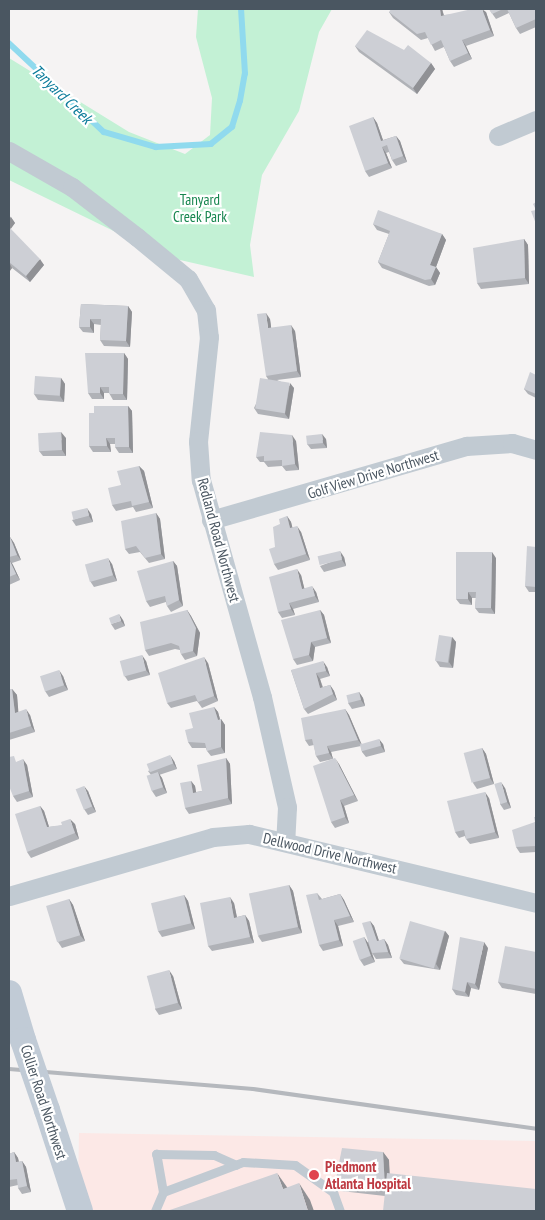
<!DOCTYPE html>
<html>
<head>
<meta charset="utf-8">
<style>
  body { margin:0 }
  #map { position:relative; width:545px; height:1220px; overflow:hidden; background:#f5f3f3; font-family:"PT Sans Narrow",sans-serif }
  div>[style] { position:absolute }
  [style*='--x'] { left:calc(var(--x)*1px); top:calc(var(--y)*1px); width:calc(var(--w)*1px); rotate:calc(var(--a)*1deg) }
  .medical>* { inset:0; background:#fce8e6; transform-origin:0 0 }
  .green>* { inset:0; background:#c3f1d5 }
  .stream>* { height:5.5px; margin:-2.75px; padding:0 2.75px; transform-origin:2.75px; border-radius:2.75px; background:#90daee }
  .lane>* { height:9px; margin:-4.5px; padding:0 4.5px; transform-origin:4.5px; border-radius:4.5px; background:#c1cad2 }
  .street>* { height:19px; margin:-9.5px; padding:0 9.5px; transform-origin:9.5px; border-radius:9.5px; background:#c1cad2 }
  .secondary>* { height:26px; margin:-13px; padding:0 13px; transform-origin:13px; border-radius:13px; background:#c1cbd6 }
  .rail>* { height:4px; margin:-2px; padding:0 2px; transform-origin:2px; border-radius:2px; background:#b5b8bd }
  .secondary-bridge>* { height:26px; margin:-13px; padding:0 13px; transform-origin:13px; border-radius:13px; background:#c1cbd6 }
  .wall>* { inset:0; background:#b0b2b7 }
  .shaded-wall>* { inset:0; background:#909195 }
  .building>* { inset:0; background:#cdcfd5; transform-origin:0 0 }
  .dots>* { width:14px; height:14px; translate:-50% -50%; box-sizing:border-box; border:2px solid #fff; border-radius:50% }
  span { translate:-50% -50%; white-space:nowrap; text-align:center; line-height:1.15; -webkit-text-stroke:4.5px #fff; paint-order:stroke }
  .park-label { font-size:15px; color:#17864f }
  .street-label { font-size:15px; color:#4a5661 }
  .health-label { font-size:15px; color:#be3a42; font-weight:700 }
  .left { translate:0 -50%; text-align:left }
  .water-label { font-size:16px; color:#0c7c9b; font-style:italic }
  .frame { position:absolute; inset:0; border:10px solid #4a5661; pointer-events:none }
</style>
</head>
<body>
<div id="map">
  <div class="medical">
    <i style="left:79px;top:1133px;width:457px;height:82px;rotate:1deg"></i>
  </div>
  <div class="green">
    <i style="clip-path:polygon(198px 9px,332px 9px,319px 32px,299px 111px,262px 175px,250px 245px,254px 277px,167px 257px,9px 180px,9px 58px,129px 132px,185px 154px,210px 135px,212px 98px,196px 37px)"></i>
  </div>
  <div class="stream">
    <i style="--x:9;--y:43;--w:130;--a:43.1"></i>
    <i style="--x:104;--y:132;--w:54;--a:16.1"></i>
    <i style="--x:156;--y:147;--w:55;--a:-3.1"></i>
    <i style="--x:211;--y:144;--w:27;--a:-39"></i>
    <i style="--x:232;--y:127;--w:27;--a:-73"></i>
    <i style="--x:240;--y:101;--w:27;--a:-80"></i>
    <i style="--x:245;--y:74;--w:65;--a:-93.5"></i>
  </div>
  <div class="lane">
    <i style="--x:163;--y:1192;--w:85;--a:-20.6"></i>
    <i style="--x:243;--y:1162;--w:52;--a:3.3"></i>
    <i style="--x:295;--y:1165;--w:47;--a:35.4"></i>
    <i style="--x:333;--y:1192;--w:20;--a:70"></i>
    <i style="--x:155;--y:1211;--w:21;--a:-67"></i>
    <i style="--x:163;--y:1192;--w:39;--a:-100"></i>
    <i style="--x:156;--y:1154;--w:58;--a:1"></i>
    <i style="--x:214;--y:1155;--w:24;--a:24"></i>
  </div>
  <div class="street">
    <i style="--x:498;--y:136;--w:41;--a:-22.8"></i>
    <i style="--x:9;--y:151;--w:73;--a:29.7"></i>
    <i style="--x:72;--y:187;--w:82;--a:37.6"></i>
    <i style="--x:137;--y:237;--w:66;--a:39.5"></i>
    <i style="--x:188;--y:279;--w:36;--a:60"></i>
    <i style="--x:206;--y:310;--w:27;--a:84"></i>
    <i style="--x:209;--y:337;--w:105;--a:96"></i>
    <i style="--x:198;--y:441;--w:39;--a:86"></i>
    <i style="--x:201;--y:480;--w:225;--a:74.3"></i>
    <i style="--x:262;--y:697;--w:113;--a:77.2"></i>
    <i style="--x:287;--y:807;--w:34;--a:93"></i>
    <i style="--x:211;--y:520;--w:266;--a:-16.2"></i>
    <i style="--x:466;--y:446;--w:46;--a:-3.7"></i>
    <i style="--x:512;--y:443;--w:25;--a:16"></i>
    <i style="--x:9;--y:896;--w:212;--a:-16.1"></i>
    <i style="--x:213;--y:837;--w:36;--a:-5"></i>
    <i style="--x:249;--y:834;--w:295;--a:13.5"></i>
  </div>
  <div class="secondary">
    <i style="--x:9;--y:993;--w:49;--a:73.4"></i>
    <i style="--x:47;--y:1110;--w:106;--a:71.9"></i>
  </div>
  <div class="rail">
    <i style="--x:9;--y:1069;--w:245;--a:4.7"></i>
    <i style="--x:253;--y:1089;--w:286;--a:8"></i>
  </div>
  <div class="secondary-bridge">
    <i style="--x:23;--y:1040;--w:74;--a:71.1"></i>
  </div>
  <div class="wall">
    <i style="clip-path:polygon(442px 9px,444px 15px,486px 12px,494px 36px,466px 46px,472px 59px,454px 67px,450px 61px,444px 47px,435px 51px,428px 38px,421px 40px,393px 18px,389px 12px)"></i>
    <i style="clip-path:polygon(489px 9px,536px 9px,536px 27px,520px 34px,516px 28px,509px 13px,496px 19px)"></i>
    <i style="clip-path:polygon(355px 46px,404px 50px,431px 63px,435px 69px,417px 94px,359px 52px)"></i>
    <i style="clip-path:polygon(373px 117px,377px 123px,383px 140px,396px 136px,400px 141px,407px 162px,396px 166px,392px 160px,389px 152px,386px 153px,392px 168px,369px 177px,365px 171px)"></i>
    <i style="clip-path:polygon(9px 215px,15px 223px,10px 229px,44px 265px,30px 282px,12px 268px,9px 272px)"></i>
    <i style="clip-path:polygon(373px 224px,442px 234px,446px 240px,436px 267px,440px 273px,435px 285px,429px 286px,382px 268px,378px 262px,389px 234px,377px 230px)"></i>
    <i style="clip-path:polygon(524px 239px,528px 245px,529px 284px,481px 289px,477px 283px)"></i>
    <i style="clip-path:polygon(81px 304px,128px 306px,132px 312px,130px 347px,104px 346px,100px 340px,101px 325px,94px 324px,94px 333px,83px 332px,79px 327px)"></i>
    <i style="clip-path:polygon(270px 319px,271px 328px,295px 331px,301px 377px,277px 380px,294px 388px,289px 419px,258px 414px,254px 408px,268px 379px,266px 376px)"></i>
    <i style="clip-path:polygon(124px 353px,128px 359px,127px 400px,113px 400px,109px 393px,104px 393px,104px 399px,92px 399px,88px 393px)"></i>
    <i style="clip-path:polygon(536px 375px,536px 398px,528px 394px,524px 389px)"></i>
    <i style="clip-path:polygon(61px 378px,65px 384px,64px 402px,38px 400px,34px 394px)"></i>
    <i style="clip-path:polygon(128px 406px,132px 411px,133px 453px,119px 453px,115px 447px,115px 444px,110px 444px,111px 452px,93px 452px,89px 446px,94px 413px)"></i>
    <i style="clip-path:polygon(66px 438px,66px 456px,43px 456px,39px 451px)"></i>
    <i style="clip-path:polygon(326px 439px,327px 448px,311px 449px,307px 444px)"></i>
    <i style="clip-path:polygon(296px 441px,299px 470px,286px 471px,282px 466px,268px 467px,264px 462px,260px 462px,256px 457px)"></i>
    <i style="clip-path:polygon(139px 466px,144px 471px,153px 508px,136px 512px,133px 507px,116px 511px,112px 505px,121px 485px)"></i>
    <i style="clip-path:polygon(156px 513px,160px 519px,165px 559px,149px 563px,140px 552px,129px 554px,125px 549px)"></i>
    <i style="clip-path:polygon(91px 514px,93px 522px,76px 526px,72px 520px)"></i>
    <i style="clip-path:polygon(287px 516px,291px 522px,292px 527px,301px 532px,310px 560px,278px 570px,274px 564px,275px 547px,280px 524px)"></i>
    <i style="clip-path:polygon(10px 537px,14px 543px,21px 560px,12px 563px,20px 580px,9px 585px,9px 538px)"></i>
    <i style="clip-path:polygon(536px 547px,536px 592px,529px 592px,525px 586px)"></i>
    <i style="clip-path:polygon(344px 557px,346px 566px,324px 572px,320px 566px)"></i>
    <i style="clip-path:polygon(496px 558px,495px 614px,479px 613px,475px 608px,476px 598px,472px 598px,472px 605px,460px 604px,456px 599px)"></i>
    <i style="clip-path:polygon(173px 561px,177px 566px,183px 606px,171px 612px,167px 606px,166px 602px,150px 607px,146px 601px)"></i>
    <i style="clip-path:polygon(112px 564px,117px 581px,94px 587px,90px 581px)"></i>
    <i style="clip-path:polygon(301px 575px,304px 588px,316px 592px,319px 602px,293px 609px,295px 615px,282px 618px,278px 612px)"></i>
    <i style="clip-path:polygon(187px 610px,191px 616px,200px 633px,197px 656px,185px 660px,181px 654px,180px 650px,175px 649px,149px 656px,145px 650px)"></i>
    <i style="clip-path:polygon(320px 610px,324px 615px,331px 643px,315px 647px,313px 661px,297px 665px,293px 659px)"></i>
    <i style="clip-path:polygon(123px 620px,125px 626px,115px 630px,111px 624px)"></i>
    <i style="clip-path:polygon(452px 637px,456px 642px,453px 668px,440px 667px,436px 661px)"></i>
    <i style="clip-path:polygon(146px 661px,150px 675px,128px 681px,124px 675px)"></i>
    <i style="clip-path:polygon(208px 663px,218px 701px,202px 708px,197px 701px,171px 708px,167px 703px)"></i>
    <i style="clip-path:polygon(327px 667px,330px 676px,320px 679px,323px 687px,330px 685px,334px 691px,337px 700px,308px 714px,304px 709px,291px 670px)"></i>
    <i style="clip-path:polygon(63px 676px,68px 690px,49px 697px,45px 691px)"></i>
    <i style="clip-path:polygon(12px 689px,17px 695px,18px 712px,30px 715px,35px 732px,9px 740px,9px 690px)"></i>
    <i style="clip-path:polygon(359px 692px,363px 698px,365px 706px,352px 709px,348px 703px)"></i>
    <i style="clip-path:polygon(214px 707px,218px 712px,220px 719px,221px 719px,225px 725px,225px 753px,211px 756px,207px 751px,206px 748px,192px 748px,188px 742px,193px 728px)"></i>
    <i style="clip-path:polygon(345px 709px,349px 715px,361px 744px,383px 744px,385px 752px,366px 757px,362px 752px,361px 746px,331px 752px,333px 759px,320px 762px,316px 756px,314px 745px,309px 746px,305px 740px)"></i>
    <i style="clip-path:polygon(482px 748px,486px 754px,494px 784px,477px 789px,473px 783px)"></i>
    <i style="clip-path:polygon(226px 758px,230px 764px,232px 804px,189px 814px,185px 808px,191px 781px,195px 786px,196px 792px,202px 791px)"></i>
    <i style="clip-path:polygon(18px 761px,27px 765px,33px 797px,17px 802px,13px 796px)"></i>
    <i style="clip-path:polygon(174px 761px,177px 769px,159px 775px,162px 778px,167px 793px,156px 797px,152px 791px,151px 775px,148px 771px)"></i>
    <i style="clip-path:polygon(339px 764px,358px 801px,344px 806px,349px 823px,335px 828px,331px 822px)"></i>
    <i style="clip-path:polygon(505px 788px,511px 808px,504px 810px,500px 804px)"></i>
    <i style="clip-path:polygon(88px 791px,96px 812px,88px 815px,84px 809px)"></i>
    <i style="clip-path:polygon(489px 798px,499px 838px,470px 844px,466px 839px,465px 836px,459px 838px,455px 832px)"></i>
    <i style="clip-path:polygon(40px 806px,44px 811px,49px 827px,75px 824px,79px 839px,31px 858px,27px 852px)"></i>
    <i style="clip-path:polygon(536px 817px,536px 852px,520px 853px,516px 847px,535px 822px)"></i>
    <i style="clip-path:polygon(289px 885px,293px 891px,302px 933px,262px 942px,258px 936px)"></i>
    <i style="clip-path:polygon(317px 893px,322px 899px,340px 894px,344px 900px,354px 922px,338px 926px,343px 946px,323px 951px,319px 945px)"></i>
    <i style="clip-path:polygon(184px 895px,188px 901px,195px 929px,162px 937px,158px 931px)"></i>
    <i style="clip-path:polygon(69px 899px,73px 905px,85px 941px,62px 948px,58px 942px)"></i>
    <i style="clip-path:polygon(234px 903px,237px 917px,245px 915px,249px 921px,254px 943px,212px 951px,208px 946px)"></i>
    <i style="clip-path:polygon(370px 921px,374px 926px,379px 941px,384px 939px,388px 945px,392px 958px,376px 959px,372px 953px,375px 962px,364px 966px,360px 960px,364px 937px,368px 943px)"></i>
    <i style="clip-path:polygon(445px 931px,449px 936px,440px 970px,404px 964px,400px 959px)"></i>
    <i style="clip-path:polygon(488px 948px,479px 990px,471px 988px,469px 997px,456px 995px,452px 989px)"></i>
    <i style="clip-path:polygon(536px 952px,536px 994px,502px 988px,498px 982px)"></i>
    <i style="clip-path:polygon(173px 976px,182px 1009px,159px 1015px,155px 1009px)"></i>
    <i style="clip-path:polygon(14px 1152px,18px 1158px,19px 1162px,22px 1161px,26px 1167px,31px 1192px,22px 1194px,18px 1188px,18px 1185px,9px 1187px,9px 1154px)"></i>
    <i style="clip-path:polygon(383px 1152px,389px 1160px,385px 1196px,341px 1191px,335px 1183px)"></i>
  </div>
  <div class="shaded-wall">
    <i style="clip-path:polygon(440px 9px,442px 9px,445px 21px,441px 16px)"></i>
    <i style="clip-path:polygon(482px 9px,486px 12px,494px 36px,490px 30px)"></i>
    <i style="clip-path:polygon(462px 40px,466px 46px,472px 59px,468px 53px)"></i>
    <i style="clip-path:polygon(431px 63px,435px 69px,417px 94px,413px 88px)"></i>
    <i style="clip-path:polygon(373px 117px,377px 123px,385px 146px,381px 141px)"></i>
    <i style="clip-path:polygon(396px 136px,400px 141px,407px 162px,403px 156px)"></i>
    <i style="clip-path:polygon(382px 147px,386px 153px,392px 168px,388px 163px)"></i>
    <i style="clip-path:polygon(11px 217px,15px 223px,10px 230px,9px 229px,9px 220px)"></i>
    <i style="clip-path:polygon(442px 234px,446px 240px,436px 267px,440px 273px,435px 285px,431px 279px,430px 265px)"></i>
    <i style="clip-path:polygon(524px 239px,528px 245px,529px 284px,525px 278px)"></i>
    <i style="clip-path:polygon(40px 259px,44px 265px,30px 282px,26px 276px)"></i>
    <i style="clip-path:polygon(9px 262px,12px 268px,9px 272px)"></i>
    <i style="clip-path:polygon(128px 306px,132px 312px,130px 347px,126px 341px)"></i>
    <i style="clip-path:polygon(266px 313px,270px 319px,272px 334px,268px 328px)"></i>
    <i style="clip-path:polygon(90px 319px,94px 324px,94px 333px,90px 327px)"></i>
    <i style="clip-path:polygon(291px 325px,295px 331px,301px 377px,297px 371px)"></i>
    <i style="clip-path:polygon(124px 353px,128px 359px,127px 400px,123px 394px)"></i>
    <i style="clip-path:polygon(61px 378px,65px 384px,64px 402px,60px 396px)"></i>
    <i style="clip-path:polygon(290px 383px,294px 388px,289px 419px,285px 414px)"></i>
    <i style="clip-path:polygon(100px 387px,104px 393px,104px 399px,100px 393px)"></i>
    <i style="clip-path:polygon(128px 406px,132px 411px,133px 453px,129px 447px)"></i>
    <i style="clip-path:polygon(61px 432px,66px 438px,66px 456px,62px 450px)"></i>
    <i style="clip-path:polygon(322px 434px,326px 439px,327px 448px,323px 443px)"></i>
    <i style="clip-path:polygon(292px 435px,296px 441px,299px 470px,295px 464px)"></i>
    <i style="clip-path:polygon(106px 438px,110px 444px,111px 452px,107px 446px)"></i>
    <i style="clip-path:polygon(139px 466px,144px 471px,153px 508px,149px 502px)"></i>
    <i style="clip-path:polygon(87px 508px,91px 514px,93px 522px,89px 516px)"></i>
    <i style="clip-path:polygon(156px 513px,160px 519px,165px 559px,161px 554px)"></i>
    <i style="clip-path:polygon(287px 516px,291px 522px,294px 534px,290px 528px)"></i>
    <i style="clip-path:polygon(297px 526px,301px 532px,310px 560px,306px 554px)"></i>
    <i style="clip-path:polygon(10px 537px,14px 543px,21px 560px,17px 555px)"></i>
    <i style="clip-path:polygon(340px 551px,344px 557px,346px 566px,342px 560px)"></i>
    <i style="clip-path:polygon(492px 552px,496px 558px,495px 614px,491px 608px)"></i>
    <i style="clip-path:polygon(108px 558px,112px 564px,117px 581px,113px 575px)"></i>
    <i style="clip-path:polygon(9px 559px,13px 565px,20px 580px,16px 574px)"></i>
    <i style="clip-path:polygon(173px 561px,177px 566px,183px 606px,179px 600px)"></i>
    <i style="clip-path:polygon(297px 569px,301px 575px,306px 595px,302px 589px)"></i>
    <i style="clip-path:polygon(312px 586px,316px 592px,319px 602px,315px 596px)"></i>
    <i style="clip-path:polygon(468px 592px,472px 598px,472px 605px,468px 599px)"></i>
    <i style="clip-path:polygon(289px 603px,293px 609px,295px 615px,291px 609px)"></i>
    <i style="clip-path:polygon(187px 610px,191px 616px,200px 633px,197px 656px,193px 651px)"></i>
    <i style="clip-path:polygon(320px 610px,324px 615px,331px 643px,327px 638px)"></i>
    <i style="clip-path:polygon(119px 614px,123px 620px,125px 626px,121px 621px)"></i>
    <i style="clip-path:polygon(452px 637px,456px 642px,453px 668px,449px 662px)"></i>
    <i style="clip-path:polygon(311px 642px,315px 647px,313px 661px,309px 655px)"></i>
    <i style="clip-path:polygon(142px 655px,146px 661px,150px 675px,146px 670px)"></i>
    <i style="clip-path:polygon(204px 657px,208px 663px,218px 701px,214px 696px)"></i>
    <i style="clip-path:polygon(323px 661px,327px 667px,330px 676px,326px 671px)"></i>
    <i style="clip-path:polygon(59px 670px,63px 676px,68px 690px,64px 685px)"></i>
    <i style="clip-path:polygon(316px 673px,320px 679px,324px 693px,320px 688px)"></i>
    <i style="clip-path:polygon(330px 685px,334px 691px,337px 700px,333px 694px)"></i>
    <i style="clip-path:polygon(12px 689px,17px 695px,19px 719px,15px 713px)"></i>
    <i style="clip-path:polygon(359px 692px,363px 698px,365px 706px,361px 700px)"></i>
    <i style="clip-path:polygon(214px 707px,218px 712px,221px 723px,221px 719px,225px 725px,225px 753px,221px 747px,218px 720px)"></i>
    <i style="clip-path:polygon(26px 709px,30px 715px,35px 732px,31px 726px)"></i>
    <i style="clip-path:polygon(345px 709px,349px 715px,362px 745px,358px 740px)"></i>
    <i style="clip-path:polygon(379px 739px,383px 744px,385px 752px,381px 746px)"></i>
    <i style="clip-path:polygon(327px 746px,331px 752px,333px 759px,329px 753px)"></i>
    <i style="clip-path:polygon(482px 748px,486px 754px,494px 784px,490px 778px)"></i>
    <i style="clip-path:polygon(170px 755px,174px 761px,177px 769px,173px 763px)"></i>
    <i style="clip-path:polygon(226px 758px,230px 764px,232px 804px,228px 798px)"></i>
    <i style="clip-path:polygon(335px 758px,339px 764px,358px 801px,354px 795px)"></i>
    <i style="clip-path:polygon(23px 759px,27px 765px,33px 797px,29px 791px)"></i>
    <i style="clip-path:polygon(158px 772px,162px 778px,167px 793px,163px 787px)"></i>
    <i style="clip-path:polygon(191px 781px,195px 786px,197px 798px,193px 793px)"></i>
    <i style="clip-path:polygon(501px 782px,505px 788px,511px 808px,507px 802px)"></i>
    <i style="clip-path:polygon(84px 786px,88px 791px,96px 812px,92px 806px)"></i>
    <i style="clip-path:polygon(485px 792px,489px 798px,499px 838px,495px 832px)"></i>
    <i style="clip-path:polygon(340px 800px,344px 806px,349px 823px,345px 817px)"></i>
    <i style="clip-path:polygon(40px 806px,44px 811px,51px 833px,47px 827px)"></i>
    <i style="clip-path:polygon(70px 819px,75px 824px,79px 839px,75px 833px)"></i>
    <i style="clip-path:polygon(289px 885px,293px 891px,302px 933px,298px 927px)"></i>
    <i style="clip-path:polygon(340px 894px,344px 900px,354px 922px,350px 916px)"></i>
    <i style="clip-path:polygon(184px 895px,188px 901px,195px 929px,191px 923px)"></i>
    <i style="clip-path:polygon(230px 897px,234px 903px,238px 923px,234px 918px)"></i>
    <i style="clip-path:polygon(69px 899px,73px 905px,85px 941px,80px 935px)"></i>
    <i style="clip-path:polygon(245px 915px,249px 921px,254px 943px,250px 937px)"></i>
    <i style="clip-path:polygon(334px 920px,338px 926px,343px 946px,339px 940px)"></i>
    <i style="clip-path:polygon(370px 921px,374px 926px,381px 947px,377px 941px)"></i>
    <i style="clip-path:polygon(445px 931px,449px 936px,440px 970px,436px 964px)"></i>
    <i style="clip-path:polygon(364px 937px,368px 943px,375px 962px,371px 956px)"></i>
    <i style="clip-path:polygon(384px 939px,388px 945px,392px 958px,388px 952px)"></i>
    <i style="clip-path:polygon(484px 942px,488px 948px,479px 990px,475px 984px)"></i>
    <i style="clip-path:polygon(169px 970px,173px 976px,182px 1009px,178px 1003px)"></i>
    <i style="clip-path:polygon(467px 982px,471px 988px,469px 997px,465px 992px)"></i>
    <i style="clip-path:polygon(14px 1152px,18px 1158px,20px 1168px,16px 1162px)"></i>
    <i style="clip-path:polygon(383px 1152px,389px 1160px,391px 1197px,385px 1188px)"></i>
    <i style="clip-path:polygon(22px 1161px,26px 1167px,31px 1192px,27px 1186px)"></i>
    <i style="clip-path:polygon(277px 1173px,289px 1190px,283px 1189px)"></i>
    <i style="clip-path:polygon(299px 1183px,310px 1200px,314px 1211px,308px 1211px)"></i>
  </div>
  <div class="building">
    <i style="clip-path:polygon(391px 9px,440px 9px,441px 16px,472px 9px,482px 9px,490px 30px,462px 40px,468px 53px,450px 61px,441px 40px,431px 45px,425px 32px,417px 34px,389px 12px)"></i>
    <i style="clip-path:polygon(489px 9px,503px 9px,492px 14px)"></i>
    <i style="clip-path:polygon(507px 9px,536px 9px,536px 19px,516px 28px)"></i>
    <i style="clip-path:polygon(367px 30px,404px 50px,408px 45px,431px 63px,413px 88px,355px 46px)"></i>
    <i style="clip-path:polygon(373px 117px,381px 141px,396px 136px,403px 156px,392px 160px,387px 145px,382px 147px,388px 163px,365px 171px,349px 126px)"></i>
    <i style="clip-path:polygon(536px 202px,536px 224px,531px 211px,536px 210px,533px 204px)"></i>
    <i style="clip-path:polygon(378px 210px,442px 234px,430px 265px,436px 267px,431px 279px,425px 280px,378px 262px,390px 231px,373px 224px)"></i>
    <i style="clip-path:polygon(9px 227px,40px 259px,26px 276px,9px 262px)"></i>
    <i style="clip-path:polygon(524px 239px,525px 278px,477px 283px,473px 248px)"></i>
    <i style="clip-path:polygon(81px 304px,128px 306px,126px 341px,100px 340px,101px 319px,90px 319px,90px 327px,79px 327px)"></i>
    <i style="clip-path:polygon(266px 313px,268px 328px,291px 325px,297px 371px,266px 376px,257px 314px)"></i>
    <i style="clip-path:polygon(85px 353px,124px 353px,123px 394px,109px 394px,109px 387px,100px 387px,100px 393px,88px 393px)"></i>
    <i style="clip-path:polygon(530px 372px,536px 375px,536px 394px,524px 389px)"></i>
    <i style="left:35px;top:376px;width:26px;height:18px;rotate:4deg"></i>
    <i style="left:260px;top:378px;width:30px;height:31px;rotate:9deg"></i>
    <i style="clip-path:polygon(94px 406px,128px 406px,129px 447px,115px 447px,115px 438px,106px 438px,107px 446px,89px 446px,89px 413px,94px 413px)"></i>
    <i style="left:61px;top:432px;width:18px;height:23px;rotate:87deg"></i>
    <i style="clip-path:polygon(260px 432px,292px 435px,295px 464px,282px 466px,282px 460px,264px 461px,264px 456px,256px 457px)"></i>
    <i style="left:322px;top:434px;width:9px;height:16px;rotate:84deg"></i>
    <i style="clip-path:polygon(139px 466px,149px 502px,132px 506px,131px 501px,112px 505px,108px 488px,121px 485px,117px 471px)"></i>
    <i style="left:87px;top:508px;width:8px;height:16px;rotate:76deg"></i>
    <i style="clip-path:polygon(156px 513px,161px 554px,145px 558px,136px 546px,125px 549px,121px 521px)"></i>
    <i style="clip-path:polygon(287px 516px,290px 528px,297px 526px,306px 554px,274px 564px,269px 549px,275px 547px,273px 527px,280px 524px,279px 519px)"></i>
    <i style="clip-path:polygon(10px 537px,17px 555px,9px 557px,9px 538px)"></i>
    <i style="clip-path:polygon(527px 546px,536px 547px,536px 587px,525px 586px)"></i>
    <i style="left:340px;top:551px;width:9px;height:23px;rotate:77deg"></i>
    <i style="clip-path:polygon(456px 552px,492px 552px,491px 608px,475px 608px,476px 592px,468px 592px,468px 599px,456px 599px)"></i>
    <i style="left:108px;top:558px;width:18px;height:24px;rotate:74deg"></i>
    <i style="clip-path:polygon(9px 559px,16px 574px,9px 577px)"></i>
    <i style="clip-path:polygon(173px 561px,179px 600px,167px 606px,165px 596px,146px 601px,137px 571px)"></i>
    <i style="clip-path:polygon(297px 569px,302px 589px,312px 586px,315px 596px,289px 603px,291px 609px,278px 612px,269px 577px)"></i>
    <i style="clip-path:polygon(187px 610px,196px 628px,193px 651px,181px 654px,179px 646px,171px 643px,145px 650px,140px 622px)"></i>
    <i style="clip-path:polygon(320px 610px,327px 638px,311px 642px,309px 655px,293px 659px,281px 620px)"></i>
    <i style="clip-path:polygon(119px 614px,121px 621px,111px 624px,109px 618px)"></i>
    <i style="left:439px;top:635px;width:13px;height:26px;rotate:9deg"></i>
    <i style="left:142px;top:655px;width:16px;height:23px;rotate:75deg"></i>
    <i style="clip-path:polygon(204px 657px,214px 696px,198px 702px,195px 695px,167px 703px,158px 673px)"></i>
    <i style="clip-path:polygon(323px 661px,326px 671px,316px 673px,320px 688px,330px 685px,333px 694px,304px 709px,291px 670px)"></i>
    <i style="left:59px;top:670px;width:16px;height:20px;rotate:72deg"></i>
    <i style="clip-path:polygon(12px 689px,15px 713px,26px 709px,31px 726px,9px 733px,9px 690px)"></i>
    <i style="left:359px;top:692px;width:8px;height:13px;rotate:76deg"></i>
    <i style="clip-path:polygon(214px 707px,218px 720px,221px 719px,221px 747px,207px 751px,205px 743px,188px 742px,185px 730px,193px 728px,189px 713px)"></i>
    <i style="clip-path:polygon(345px 709px,358px 740px,327px 746px,329px 753px,316px 756px,312px 739px,305px 740px,301px 718px)"></i>
    <i style="left:379px;top:739px;width:7px;height:20px;rotate:74deg"></i>
    <i style="left:482px;top:748px;width:31px;height:19px;rotate:75deg"></i>
    <i style="left:170px;top:755px;width:9px;height:25px;rotate:69deg"></i>
    <i style="clip-path:polygon(14px 756px,16px 762px,23px 759px,29px 791px,13px 796px,9px 786px,9px 757px)"></i>
    <i style="clip-path:polygon(226px 758px,228px 798px,185px 808px,180px 783px,191px 781px,193px 793px,202px 791px,197px 765px)"></i>
    <i style="clip-path:polygon(335px 758px,354px 795px,340px 800px,345px 817px,331px 822px,313px 766px)"></i>
    <i style="left:158px;top:772px;width:16px;height:12px;rotate:72deg"></i>
    <i style="left:501px;top:782px;width:21px;height:7px;rotate:73deg"></i>
    <i style="left:84px;top:786px;width:22px;height:9px;rotate:68deg"></i>
    <i style="clip-path:polygon(485px 792px,495px 832px,466px 839px,464px 830px,455px 832px,447px 801px)"></i>
    <i style="clip-path:polygon(40px 806px,47px 827px,62px 825px,61px 822px,70px 819px,75px 833px,27px 852px,15px 814px)"></i>
    <i style="clip-path:polygon(534px 817px,536px 817px,536px 846px,516px 847px,512px 830px,535px 822px)"></i>
    <i style="left:289px;top:885px;width:43px;height:41px;rotate:78deg"></i>
    <i style="clip-path:polygon(317px 893px,319px 900px,340px 894px,350px 916px,334px 920px,339px 940px,319px 945px,306px 895px)"></i>
    <i style="left:184px;top:895px;width:29px;height:34px;rotate:76deg"></i>
    <i style="clip-path:polygon(230px 897px,234px 918px,245px 915px,250px 937px,208px 946px,200px 903px)"></i>
    <i style="left:69px;top:899px;width:38px;height:24px;rotate:73deg"></i>
    <i style="clip-path:polygon(370px 921px,377px 941px,384px 939px,388px 952px,372px 953px,362px 923px)"></i>
    <i style="left:410px;top:921px;width:36px;height:39px;rotate:16deg"></i>
    <i style="left:364px;top:937px;width:20px;height:12px;rotate:70deg"></i>
    <i style="clip-path:polygon(460px 937px,484px 942px,475px 984px,467px 982px,465px 992px,452px 989px)"></i>
    <i style="clip-path:polygon(505px 946px,536px 952px,536px 989px,498px 982px)"></i>
    <i style="left:169px;top:970px;width:34px;height:23px;rotate:75deg"></i>
    <i style="clip-path:polygon(342px 1148px,383px 1152px,385px 1188px,335px 1183px)"></i>
    <i style="clip-path:polygon(14px 1152px,16px 1162px,22px 1161px,27px 1186px,18px 1188px,17px 1179px,9px 1180px,9px 1154px)"></i>
    <i style="clip-path:polygon(277px 1173px,283px 1189px,299px 1183px,308px 1211px,167px 1211px)"></i>
    <i style="clip-path:polygon(387px 1173px,536px 1189px,536px 1211px,383px 1211px)"></i>
  </div>
  <div class="dots">
    <i style="left:314px;top:1175px;background:#e0444e"></i>
  </div>
  <div class="park-label">
    <span style="left:200px;top:208px">Tanyard<br>Creek Park</span>
  </div>
  <div class="street-label">
    <span style="left:373px;top:474px;rotate:-17deg">Golf View Drive Northwest</span>
    <span style="left:219px;top:540px;rotate:75deg">Redland Road Northwest</span>
    <span style="left:330px;top:853px;rotate:13deg">Dellwood Drive Northwest</span>
    <span style="left:44px;top:1102px;rotate:72deg">Collier Road Northwest</span>
  </div>
  <div class="health-label">
    <span class="left" style="left:325px;top:1175px">Piedmont<br>Atlanta Hospital</span>
  </div>
  <div class="water-label">
    <span style="left:62px;top:94px;rotate:44deg">Tanyard Creek</span>
  </div>
  <div class="frame"></div>
</div>
</body>
</html>
